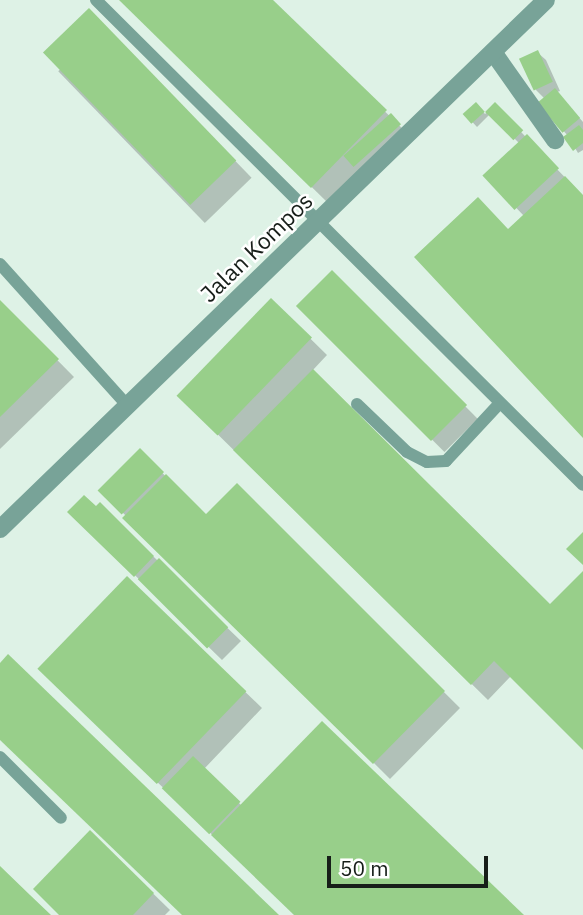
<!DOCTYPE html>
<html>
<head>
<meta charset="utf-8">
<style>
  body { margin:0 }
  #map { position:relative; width:583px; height:915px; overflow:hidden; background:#def2e6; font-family:"IBM Plex Sans",sans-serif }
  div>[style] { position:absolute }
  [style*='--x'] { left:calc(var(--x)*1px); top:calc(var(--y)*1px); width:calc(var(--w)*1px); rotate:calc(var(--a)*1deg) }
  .shadow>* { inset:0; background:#0003; transform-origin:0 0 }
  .building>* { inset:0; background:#98cf8a; transform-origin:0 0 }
  .lane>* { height:12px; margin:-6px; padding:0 6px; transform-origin:6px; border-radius:6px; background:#78a398 }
  .street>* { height:18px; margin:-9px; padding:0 9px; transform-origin:9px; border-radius:9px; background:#78a398 }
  span { translate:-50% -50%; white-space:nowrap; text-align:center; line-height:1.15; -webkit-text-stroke:5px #fff; paint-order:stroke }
  .street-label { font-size:23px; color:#171e19 }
  .scale { position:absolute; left:327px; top:856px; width:161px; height:32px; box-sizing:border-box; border:4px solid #171e19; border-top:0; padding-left:9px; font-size:21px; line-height:24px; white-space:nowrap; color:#171e19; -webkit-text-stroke:5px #fff; paint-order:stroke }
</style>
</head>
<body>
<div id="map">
  <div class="shadow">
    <i style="clip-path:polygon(121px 0,271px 0,408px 134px,328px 203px)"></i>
    <i style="left:105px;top:26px;width:211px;height:65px;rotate:46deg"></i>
    <i style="clip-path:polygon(537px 52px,546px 60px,560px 91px,557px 92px,583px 122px,583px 150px,578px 153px,568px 136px,540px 104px,545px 99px,536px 90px)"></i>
    <i style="clip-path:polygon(476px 104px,485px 114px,495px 105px,583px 196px,583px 435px,508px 231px,524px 216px,486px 176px,520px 144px,490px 114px,477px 127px,465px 114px)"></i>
    <i style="left:332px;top:273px;width:206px;height:47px;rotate:45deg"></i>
    <i style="clip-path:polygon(271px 300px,327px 355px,312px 371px,550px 606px,583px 574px,583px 748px,511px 676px,488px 700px,195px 412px)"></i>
    <i style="clip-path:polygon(0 302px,74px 377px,0 449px)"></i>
    <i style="clip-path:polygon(140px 451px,206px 516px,237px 486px,460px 708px,390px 779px,101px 491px)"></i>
    <i style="clip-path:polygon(100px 505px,241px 641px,222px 660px,70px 512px,96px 509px)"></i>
    <i style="clip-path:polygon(127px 578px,262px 708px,204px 769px,242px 806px,521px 915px,296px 915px,57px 686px)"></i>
    <i style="clip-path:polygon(90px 832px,170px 910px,165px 915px,62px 915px)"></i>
  </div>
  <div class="building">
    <i style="clip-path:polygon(119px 0,273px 0,387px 110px,311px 188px)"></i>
    <i style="left:89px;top:8px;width:212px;height:64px;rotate:46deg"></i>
    <i style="left:538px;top:50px;width:35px;height:21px;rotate:65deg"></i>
    <i style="left:555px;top:88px;width:39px;height:23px;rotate:50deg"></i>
    <i style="left:476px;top:102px;width:13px;height:18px;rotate:48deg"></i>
    <i style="left:495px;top:102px;width:40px;height:14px;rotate:45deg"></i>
    <i style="left:391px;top:113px;width:15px;height:64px;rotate:48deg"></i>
    <i style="clip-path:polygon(579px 125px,583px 130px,583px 143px,573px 151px,563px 137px)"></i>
    <i style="left:527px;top:134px;width:47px;height:61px;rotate:47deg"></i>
    <i style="clip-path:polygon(565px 176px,583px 195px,583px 438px,414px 257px,478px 197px,508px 229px)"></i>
    <i style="left:332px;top:270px;width:191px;height:51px;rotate:45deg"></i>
    <i style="left:271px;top:298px;width:57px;height:136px;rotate:44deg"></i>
    <i style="clip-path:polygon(0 300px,59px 359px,0 417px)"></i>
    <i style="clip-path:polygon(313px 369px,550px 604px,583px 571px,583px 750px,494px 661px,471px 685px,233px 450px)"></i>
    <i style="left:140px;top:448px;width:34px;height:60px;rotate:45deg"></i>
    <i style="clip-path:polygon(166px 474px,206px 514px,237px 483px,445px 691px,373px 764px,122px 518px)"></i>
    <i style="clip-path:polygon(84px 495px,96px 506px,100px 502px,154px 556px,134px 577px,67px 512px)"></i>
    <i style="clip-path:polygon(583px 532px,583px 565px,566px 549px)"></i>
    <i style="left:159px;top:558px;width:98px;height:30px;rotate:45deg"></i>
    <i style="left:127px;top:576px;width:166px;height:129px;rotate:44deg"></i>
    <i style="clip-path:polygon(8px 654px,279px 915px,182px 915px,0 740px,0 663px)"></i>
    <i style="clip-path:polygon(322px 721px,524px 915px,294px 915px,211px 835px)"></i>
    <i style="left:193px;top:756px;width:66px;height:45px;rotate:44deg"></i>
    <i style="clip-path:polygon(90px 830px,154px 893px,133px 915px,59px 915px,33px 889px)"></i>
    <i style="clip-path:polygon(0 866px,30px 895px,51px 915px,0 915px)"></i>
  </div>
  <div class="lane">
    <i style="--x:96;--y:0;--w:687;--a:44.88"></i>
    <i style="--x:0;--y:264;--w:190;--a:48"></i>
    <i style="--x:357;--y:404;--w:69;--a:43.8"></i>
    <i style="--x:407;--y:452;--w:22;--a:27"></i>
    <i style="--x:427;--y:462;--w:19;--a:-3"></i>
    <i style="--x:446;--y:461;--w:78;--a:-47.1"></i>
    <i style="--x:0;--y:757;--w:86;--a:45"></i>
  </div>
  <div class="street">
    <i style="--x:493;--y:52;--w:108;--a:54.8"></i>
    <i style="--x:0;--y:529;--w:760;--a:-44.09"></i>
  </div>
  <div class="street-label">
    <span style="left:256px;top:247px;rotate:-44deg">Jalan Kompos</span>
  </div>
  <div class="scale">50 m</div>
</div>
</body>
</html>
